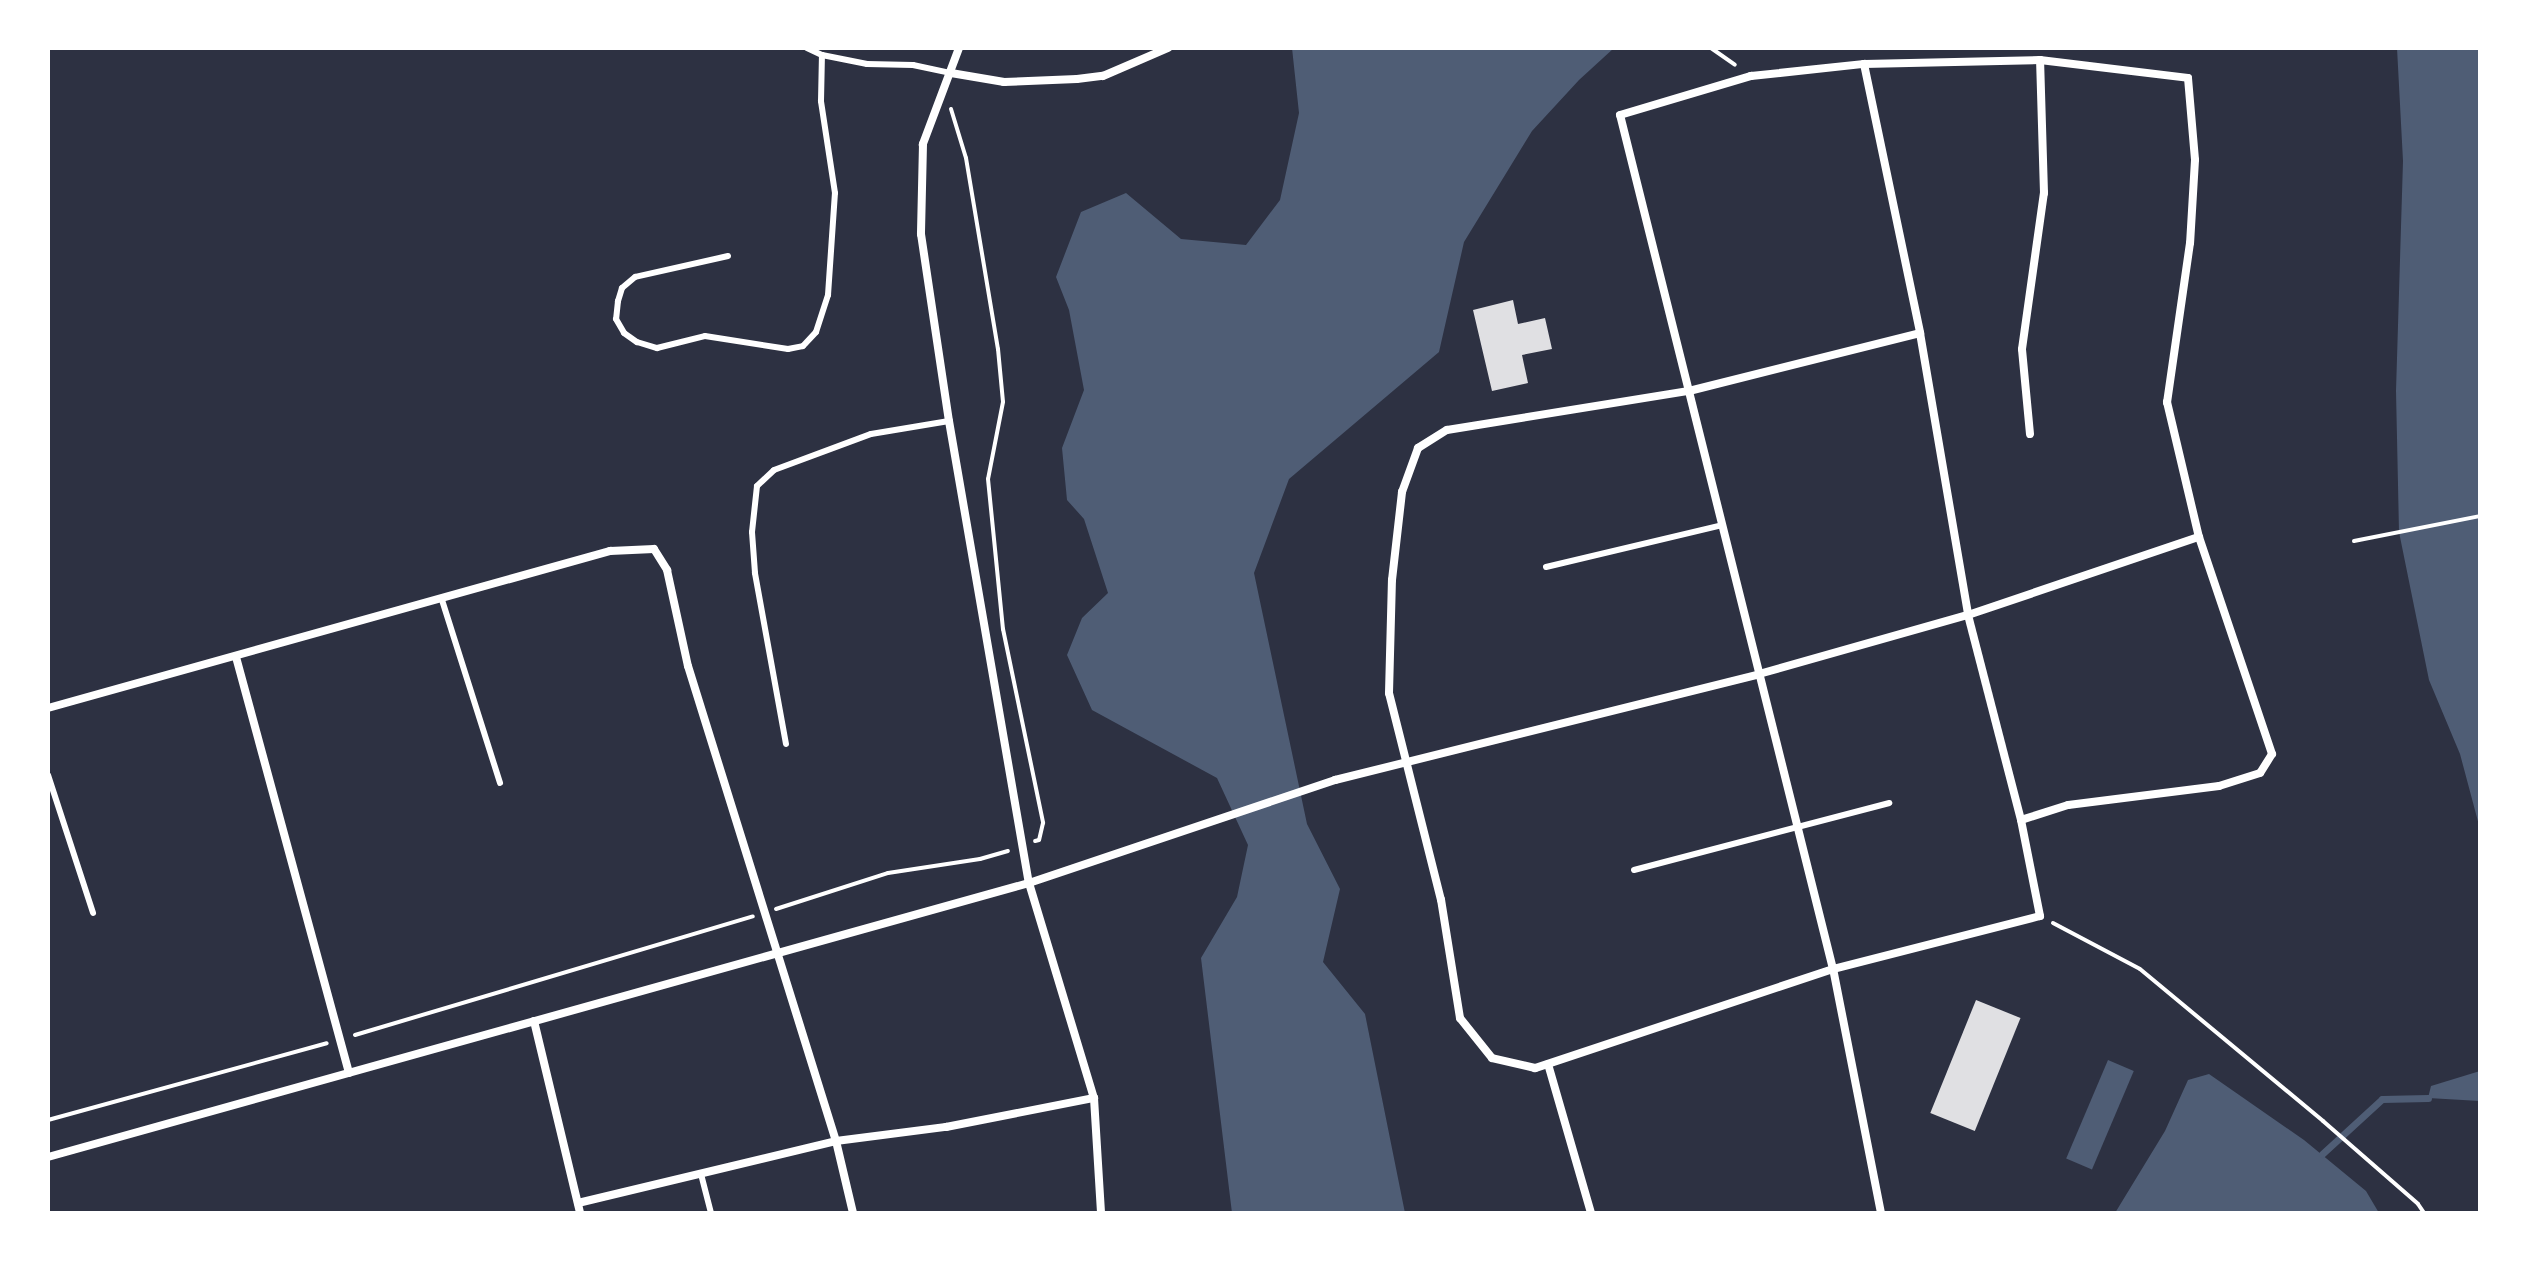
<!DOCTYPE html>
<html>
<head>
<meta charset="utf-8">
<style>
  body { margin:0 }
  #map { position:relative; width:2528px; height:1261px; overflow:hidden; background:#2d3142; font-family:Commissioner,sans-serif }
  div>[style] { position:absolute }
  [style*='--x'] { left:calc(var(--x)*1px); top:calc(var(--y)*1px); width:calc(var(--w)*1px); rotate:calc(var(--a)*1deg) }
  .water>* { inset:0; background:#4f5d75; transform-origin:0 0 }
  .stream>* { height:7px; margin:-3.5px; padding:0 3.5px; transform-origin:3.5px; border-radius:3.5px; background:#4f5d75 }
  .building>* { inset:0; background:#e0e0e3; transform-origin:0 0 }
  .path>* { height:4px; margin:-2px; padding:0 2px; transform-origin:2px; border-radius:2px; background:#fff }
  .service>* { height:6px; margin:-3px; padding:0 3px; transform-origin:3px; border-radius:3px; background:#fff }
  .minor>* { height:8px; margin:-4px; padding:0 4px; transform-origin:4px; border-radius:4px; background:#fff }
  span { translate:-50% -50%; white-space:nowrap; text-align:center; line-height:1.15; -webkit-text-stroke:6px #fff; paint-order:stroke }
  .frame { position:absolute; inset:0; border:50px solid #fff; pointer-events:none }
</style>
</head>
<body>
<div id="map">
  <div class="water">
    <i style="clip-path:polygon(1292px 48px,1614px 48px,1579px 80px,1532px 131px,1464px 242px,1439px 352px,1289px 479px,1254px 573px,1307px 824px,1340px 889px,1323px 962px,1365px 1014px,1405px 1213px,1232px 1213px,1201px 958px,1237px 897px,1248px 845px,1217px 778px,1092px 710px,1067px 655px,1082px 618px,1108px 593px,1084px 519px,1067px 500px,1062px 448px,1084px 390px,1069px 310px,1056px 277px,1081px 212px,1126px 193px,1181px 239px,1246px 245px,1280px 200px,1299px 113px)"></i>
    <i style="clip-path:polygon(2397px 48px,2480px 48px,2480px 829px,2460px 754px,2429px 680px,2399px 532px,2396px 391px,2403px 161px)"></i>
    <i style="left:2108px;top:1060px;width:28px;height:107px;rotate:23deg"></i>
    <i style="clip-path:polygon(2480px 1071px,2480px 1101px,2428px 1098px,2431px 1086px)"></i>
    <i style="clip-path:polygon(2209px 1074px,2304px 1140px,2366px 1191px,2379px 1213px,2115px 1213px,2165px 1131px,2188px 1080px)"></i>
  </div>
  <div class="stream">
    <i style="--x:2322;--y:1154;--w:81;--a:-42.5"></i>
    <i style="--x:2382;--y:1099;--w:46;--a:-1.2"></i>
  </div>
  <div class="building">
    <i style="clip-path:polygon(1513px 300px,1518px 324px,1545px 318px,1552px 349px,1522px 355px,1528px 383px,1492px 391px,1473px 310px)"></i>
    <i style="left:1976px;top:1000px;width:48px;height:122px;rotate:22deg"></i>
  </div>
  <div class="path">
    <i style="--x:1711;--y:48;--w:29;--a:35"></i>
    <i style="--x:951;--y:109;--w:51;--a:73"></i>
    <i style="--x:966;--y:158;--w:194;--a:80.5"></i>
    <i style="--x:998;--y:349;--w:53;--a:84.6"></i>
    <i style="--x:1003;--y:402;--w:78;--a:101"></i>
    <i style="--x:988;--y:479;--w:151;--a:84.3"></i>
    <i style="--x:1003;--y:629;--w:198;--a:78.3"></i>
    <i style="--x:1043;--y:823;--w:17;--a:103"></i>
    <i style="--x:1039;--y:840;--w:4;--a:166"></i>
    <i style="--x:2354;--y:541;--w:128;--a:-11.2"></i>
    <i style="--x:776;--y:909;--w:118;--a:-17.8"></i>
    <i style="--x:888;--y:873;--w:93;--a:-8.7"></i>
    <i style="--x:980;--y:859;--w:29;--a:-16"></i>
    <i style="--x:2053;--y:923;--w:98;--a:27.9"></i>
    <i style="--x:2140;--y:969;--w:238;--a:39.7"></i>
    <i style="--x:2323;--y:1121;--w:126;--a:41.1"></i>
    <i style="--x:2418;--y:1204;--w:11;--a:56"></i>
    <i style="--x:355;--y:1035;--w:415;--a:-16.6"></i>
    <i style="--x:48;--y:1120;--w:289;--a:-15.4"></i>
  </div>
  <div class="service">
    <i style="--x:807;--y:48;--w:17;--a:25"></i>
    <i style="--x:822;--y:55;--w:46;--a:11.3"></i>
    <i style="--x:867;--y:64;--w:46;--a:1.2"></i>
    <i style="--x:913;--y:65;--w:39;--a:12"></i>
    <i style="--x:728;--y:256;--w:95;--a:167.3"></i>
    <i style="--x:635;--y:277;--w:17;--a:140"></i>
    <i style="--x:622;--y:288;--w:14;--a:107"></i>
    <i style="--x:618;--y:301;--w:18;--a:96"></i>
    <i style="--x:616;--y:319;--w:16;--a:60"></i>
    <i style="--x:624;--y:333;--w:16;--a:35"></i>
    <i style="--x:637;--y:342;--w:21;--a:17"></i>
    <i style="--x:657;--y:348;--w:49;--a:-14"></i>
    <i style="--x:705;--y:336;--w:84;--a:8.9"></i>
    <i style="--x:788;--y:349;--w:15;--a:-11"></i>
    <i style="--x:803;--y:346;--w:19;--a:-47"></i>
    <i style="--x:816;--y:332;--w:39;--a:-72"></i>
    <i style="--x:828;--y:295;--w:102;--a:-86.1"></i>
    <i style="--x:835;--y:193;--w:93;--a:-98.7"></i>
    <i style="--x:821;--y:101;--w:46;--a:-88.8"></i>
    <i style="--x:1546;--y:567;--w:181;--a:-13.4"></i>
    <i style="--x:442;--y:600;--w:192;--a:72.4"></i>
    <i style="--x:786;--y:744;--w:174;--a:-100.3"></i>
    <i style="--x:755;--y:573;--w:41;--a:-94.2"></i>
    <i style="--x:752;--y:532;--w:46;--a:-83.8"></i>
    <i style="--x:757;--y:486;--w:23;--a:-43"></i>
    <i style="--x:774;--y:470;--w:103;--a:-20.4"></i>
    <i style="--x:871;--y:434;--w:79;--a:-9.5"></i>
    <i style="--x:48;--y:775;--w:145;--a:71.9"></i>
    <i style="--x:1634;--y:870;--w:264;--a:-14.7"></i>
    <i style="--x:701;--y:1174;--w:40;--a:75.6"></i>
  </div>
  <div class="minor">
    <i style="--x:959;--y:48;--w:103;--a:110.6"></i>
    <i style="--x:923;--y:144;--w:90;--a:91.3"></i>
    <i style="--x:921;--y:234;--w:189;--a:81.5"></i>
    <i style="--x:949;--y:421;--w:469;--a:80.2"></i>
    <i style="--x:1029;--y:883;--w:225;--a:73.2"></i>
    <i style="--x:1094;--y:1098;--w:115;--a:86.5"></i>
    <i style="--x:1864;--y:64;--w:275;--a:78.2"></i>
    <i style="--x:1920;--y:333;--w:286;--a:80.3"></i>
    <i style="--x:1968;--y:615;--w:212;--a:75.5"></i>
    <i style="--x:2021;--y:820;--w:98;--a:78.8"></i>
    <i style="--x:2040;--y:916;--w:214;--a:165.6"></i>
    <i style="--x:1833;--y:969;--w:314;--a:161.6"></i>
    <i style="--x:1535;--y:1068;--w:44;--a:-166.9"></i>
    <i style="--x:1492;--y:1058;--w:51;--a:-128.7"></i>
    <i style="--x:1460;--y:1018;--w:120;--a:-99.1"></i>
    <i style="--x:1441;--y:900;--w:213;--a:-104.1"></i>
    <i style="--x:1389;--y:693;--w:113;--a:-88.5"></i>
    <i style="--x:1392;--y:580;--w:89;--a:-83.5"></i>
    <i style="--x:1402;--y:492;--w:47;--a:-70"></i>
    <i style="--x:1418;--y:448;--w:34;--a:-32"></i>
    <i style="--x:1447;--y:430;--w:245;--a:-9.2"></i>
    <i style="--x:1689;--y:391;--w:238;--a:-14.1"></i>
    <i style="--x:951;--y:73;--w:54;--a:9.6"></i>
    <i style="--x:1004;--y:82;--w:73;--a:-2.4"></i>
    <i style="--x:1077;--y:79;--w:26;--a:-7"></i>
    <i style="--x:1103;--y:76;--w:71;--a:-23.3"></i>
    <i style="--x:2030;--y:434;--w:85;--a:-95.4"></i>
    <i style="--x:2022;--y:349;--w:158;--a:-82"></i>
    <i style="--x:2044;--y:193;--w:133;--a:-91.7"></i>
    <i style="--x:236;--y:657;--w:431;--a:74.8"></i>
    <i style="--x:48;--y:708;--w:584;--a:-15.61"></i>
    <i style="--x:610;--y:551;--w:44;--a:-2.6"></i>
    <i style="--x:654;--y:549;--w:25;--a:58"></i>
    <i style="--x:667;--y:570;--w:98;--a:77.7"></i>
    <i style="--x:688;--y:666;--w:498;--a:72.7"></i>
    <i style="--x:836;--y:1141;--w:74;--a:76.7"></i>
    <i style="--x:534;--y:1021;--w:197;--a:76.5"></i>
    <i style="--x:1548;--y:1064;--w:155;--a:73.9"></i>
    <i style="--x:48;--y:1157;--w:1019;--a:-15.61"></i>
    <i style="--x:1029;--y:883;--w:323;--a:-18.6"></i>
    <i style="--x:1335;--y:780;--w:437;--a:-14"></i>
    <i style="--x:1759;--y:674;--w:217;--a:-15.8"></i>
    <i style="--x:1968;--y:615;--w:244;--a:-18.7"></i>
    <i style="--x:578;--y:1203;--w:265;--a:-13.5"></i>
    <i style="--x:836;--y:1141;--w:111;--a:-7.3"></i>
    <i style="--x:946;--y:1127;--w:151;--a:-11.1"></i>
    <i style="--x:1881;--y:1213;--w:249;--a:-101.1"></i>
    <i style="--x:1833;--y:969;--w:880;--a:-104"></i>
    <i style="--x:1620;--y:115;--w:137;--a:-16.6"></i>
    <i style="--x:1751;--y:76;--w:114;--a:-6.1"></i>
    <i style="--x:1864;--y:64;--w:176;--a:-1.3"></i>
    <i style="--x:2040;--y:60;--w:149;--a:6.9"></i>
    <i style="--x:2188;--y:78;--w:82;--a:85.1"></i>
    <i style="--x:2195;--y:160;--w:83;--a:93.4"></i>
    <i style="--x:2190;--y:243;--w:161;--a:98.2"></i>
    <i style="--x:2167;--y:402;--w:139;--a:76.7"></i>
    <i style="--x:2199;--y:537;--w:229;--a:71.4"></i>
    <i style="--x:2272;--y:754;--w:22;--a:122"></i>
    <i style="--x:2260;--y:773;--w:43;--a:162.4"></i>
    <i style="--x:2219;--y:786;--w:152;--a:172.8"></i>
    <i style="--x:2068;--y:805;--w:49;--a:162.3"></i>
  </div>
  <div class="frame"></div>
</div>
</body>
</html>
